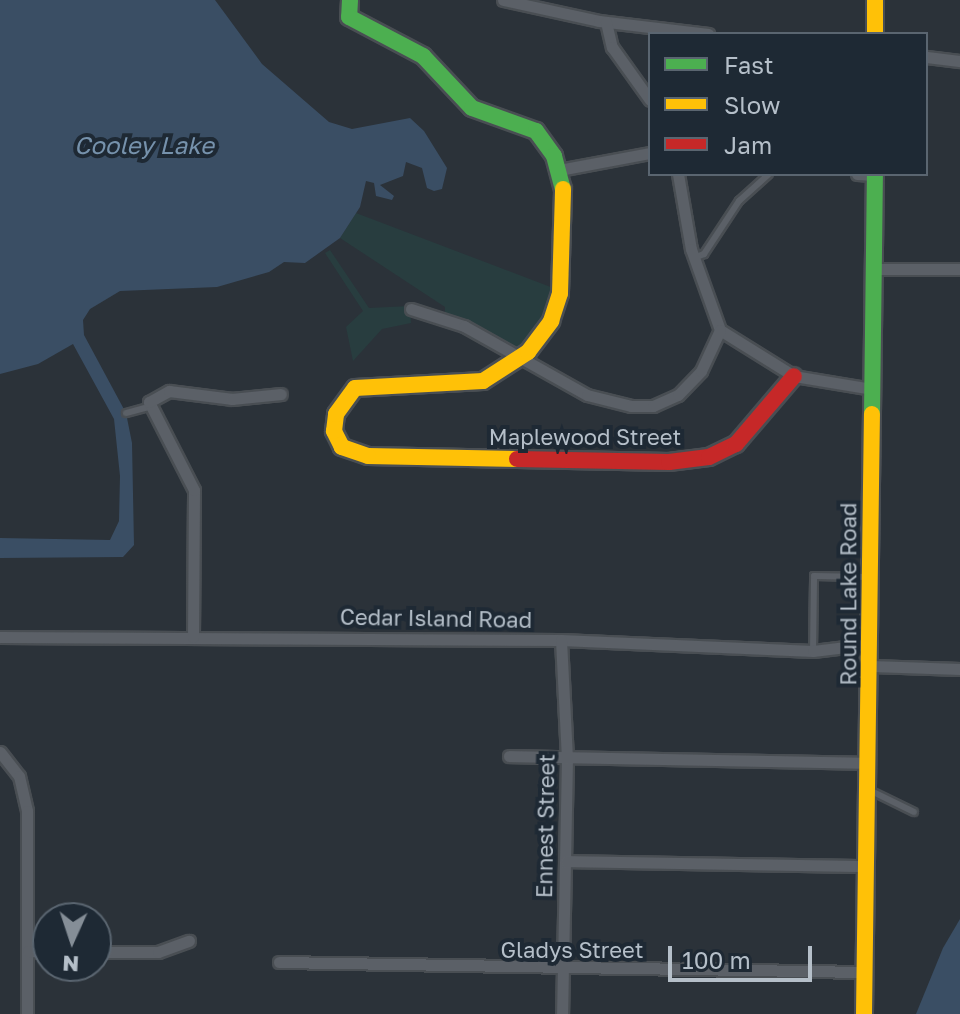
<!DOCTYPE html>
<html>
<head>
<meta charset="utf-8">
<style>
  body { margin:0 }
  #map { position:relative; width:960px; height:1014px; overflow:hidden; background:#2b3239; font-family:"Golos Text",sans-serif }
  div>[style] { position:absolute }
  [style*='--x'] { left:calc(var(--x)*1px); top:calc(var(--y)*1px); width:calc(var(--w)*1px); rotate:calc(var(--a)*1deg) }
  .green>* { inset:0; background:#283d3f }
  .water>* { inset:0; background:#3a4e64 }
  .roads { filter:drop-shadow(2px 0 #494e53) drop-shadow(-2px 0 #494e53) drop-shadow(0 2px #494e53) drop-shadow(0 -2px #494e53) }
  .lane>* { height:6px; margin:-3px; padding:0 3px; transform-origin:3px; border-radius:3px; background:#5b6067 }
  .street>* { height:11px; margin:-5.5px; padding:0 5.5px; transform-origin:5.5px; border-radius:5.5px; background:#5b6067 }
  .fast>* { height:16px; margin:-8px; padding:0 8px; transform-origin:8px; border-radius:8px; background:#4caf50 }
  .slow>* { height:16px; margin:-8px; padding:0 8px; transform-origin:8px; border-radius:8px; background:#ffc107 }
  .jam>* { height:16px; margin:-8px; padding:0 8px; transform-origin:8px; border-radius:8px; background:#c62828 }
  span { translate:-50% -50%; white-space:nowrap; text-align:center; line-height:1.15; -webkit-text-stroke:8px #1e2934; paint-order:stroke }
  .street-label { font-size:22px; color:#b5bfc9 }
  .water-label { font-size:24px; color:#7692ac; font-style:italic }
  .legend { position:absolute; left:648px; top:32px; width:280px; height:144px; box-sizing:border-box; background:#1e2934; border:2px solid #5a6570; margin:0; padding:10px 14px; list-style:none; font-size:24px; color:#b5bfc9 }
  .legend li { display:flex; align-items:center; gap:16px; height:40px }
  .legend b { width:40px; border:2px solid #5a6570 }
  .north { position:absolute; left:32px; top:902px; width:80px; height:80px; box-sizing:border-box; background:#1e2934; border:2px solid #5a6570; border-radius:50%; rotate:183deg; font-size:22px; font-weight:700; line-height:32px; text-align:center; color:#b5bfc9 }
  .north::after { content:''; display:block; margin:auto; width:28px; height:36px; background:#858e97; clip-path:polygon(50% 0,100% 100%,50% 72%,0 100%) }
  .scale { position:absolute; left:668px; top:946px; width:144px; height:36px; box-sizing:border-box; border:4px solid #b5bfc9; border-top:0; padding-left:10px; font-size:24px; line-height:28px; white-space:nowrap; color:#b5bfc9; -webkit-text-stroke:6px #1e2934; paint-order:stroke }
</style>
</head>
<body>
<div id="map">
  <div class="green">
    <i style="clip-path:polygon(356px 213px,556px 289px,552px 308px,519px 352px,445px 313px,445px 307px,340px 238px)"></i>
    <i style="clip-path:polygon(330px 250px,369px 308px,410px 306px,411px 323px,382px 329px,353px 361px,346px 327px,363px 311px,325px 253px)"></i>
  </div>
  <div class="water">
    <i style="clip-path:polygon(0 0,215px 0,262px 64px,329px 122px,352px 129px,410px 118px,424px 131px,447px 168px,442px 189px,434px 191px,427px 188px,422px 168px,406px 162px,403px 176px,380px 185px,394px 196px,392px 200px,376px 196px,374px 183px,366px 181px,360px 207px,340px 238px,305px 263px,284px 262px,269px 272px,217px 287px,120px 291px,90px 309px,83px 320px,84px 335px,126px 413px,132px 443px,134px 545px,123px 557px,0 558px,0 538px,110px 540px,119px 521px,120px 476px,114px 419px,73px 344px,38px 364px,0 374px)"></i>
    <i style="clip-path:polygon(960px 919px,960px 1014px,916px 1014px,943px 948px)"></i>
  </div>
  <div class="roads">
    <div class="lane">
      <i style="--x:694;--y:258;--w:11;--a:-22"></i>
      <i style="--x:704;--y:254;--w:64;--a:-56.6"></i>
      <i style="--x:739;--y:201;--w:40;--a:-42"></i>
      <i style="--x:126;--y:413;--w:24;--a:-15"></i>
      <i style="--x:813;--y:651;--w:75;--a:-89.2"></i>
      <i style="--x:814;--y:576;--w:54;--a:1.1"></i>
      <i style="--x:869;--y:790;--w:50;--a:26.1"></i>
    </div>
    <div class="street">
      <i style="--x:503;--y:0;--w:98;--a:12.3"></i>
      <i style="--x:599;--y:21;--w:110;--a:6.8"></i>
      <i style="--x:606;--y:22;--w:26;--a:77"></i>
      <i style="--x:612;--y:47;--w:65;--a:54.4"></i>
      <i style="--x:926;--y:57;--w:34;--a:7"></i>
      <i style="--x:559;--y:170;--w:93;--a:-10.6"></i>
      <i style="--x:678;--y:174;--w:76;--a:80.2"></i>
      <i style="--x:691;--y:249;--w:86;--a:70.3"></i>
      <i style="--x:720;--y:330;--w:87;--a:31.9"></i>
      <i style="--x:794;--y:376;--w:79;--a:9.5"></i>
      <i style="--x:857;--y:174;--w:18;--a:3"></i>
      <i style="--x:875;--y:269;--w:85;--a:0"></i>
      <i style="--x:411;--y:309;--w:56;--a:17.8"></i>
      <i style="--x:464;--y:326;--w:141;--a:29.3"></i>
      <i style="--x:587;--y:395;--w:45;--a:14"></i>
      <i style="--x:631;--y:406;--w:22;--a:0"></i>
      <i style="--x:653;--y:406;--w:27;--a:-24"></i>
      <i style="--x:678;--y:395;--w:33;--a:-46"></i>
      <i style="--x:701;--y:371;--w:45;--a:-65.1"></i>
      <i style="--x:0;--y:637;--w:561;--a:0.31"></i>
      <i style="--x:561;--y:640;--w:252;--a:2.5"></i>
      <i style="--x:813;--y:651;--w:58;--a:-6.9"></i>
      <i style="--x:193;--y:637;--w:147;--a:-89.6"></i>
      <i style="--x:194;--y:490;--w:99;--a:-117.1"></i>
      <i style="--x:149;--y:402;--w:23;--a:-29"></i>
      <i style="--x:169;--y:391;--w:64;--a:7.2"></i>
      <i style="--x:232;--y:399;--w:49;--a:-5.8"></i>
      <i style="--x:561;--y:640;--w:118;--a:87.1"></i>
      <i style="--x:567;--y:758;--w:256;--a:91.1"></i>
      <i style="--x:871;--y:666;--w:89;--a:1.9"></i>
      <i style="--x:0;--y:752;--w:31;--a:52"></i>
      <i style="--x:19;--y:776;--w:36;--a:77"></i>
      <i style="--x:27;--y:811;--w:203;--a:90"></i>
      <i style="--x:509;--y:756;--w:360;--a:1.1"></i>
      <i style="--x:566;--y:861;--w:301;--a:1"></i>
      <i style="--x:28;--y:951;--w:20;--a:3"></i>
      <i style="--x:96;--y:952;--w:62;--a:0"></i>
      <i style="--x:158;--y:952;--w:33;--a:-20"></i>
      <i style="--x:279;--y:962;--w:586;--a:0.98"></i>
    </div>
    <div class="fast">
      <i style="--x:350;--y:0;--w:17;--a:93"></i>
      <i style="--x:349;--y:17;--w:84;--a:27.8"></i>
      <i style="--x:423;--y:56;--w:71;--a:46.7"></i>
      <i style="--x:472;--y:108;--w:68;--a:19.8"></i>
      <i style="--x:536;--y:131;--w:31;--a:54"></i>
      <i style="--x:554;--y:156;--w:34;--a:75"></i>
      <i style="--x:872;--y:414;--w:240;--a:-89.3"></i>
    </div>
    <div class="slow">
      <i style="--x:875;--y:0;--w:34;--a:90"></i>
      <i style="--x:517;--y:459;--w:149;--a:-178.8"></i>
      <i style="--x:368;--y:456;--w:28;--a:-161"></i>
      <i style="--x:342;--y:447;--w:18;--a:-117"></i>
      <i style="--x:334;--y:431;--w:17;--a:-83"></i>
      <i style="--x:336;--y:414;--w:32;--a:-54"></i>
      <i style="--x:355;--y:388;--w:128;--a:-3.1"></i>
      <i style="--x:483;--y:381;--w:54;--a:-32.8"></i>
      <i style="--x:528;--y:352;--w:39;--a:-53"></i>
      <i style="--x:551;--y:321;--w:29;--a:-72"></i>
      <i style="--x:560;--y:293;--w:104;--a:-88.3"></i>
      <i style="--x:864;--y:1014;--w:600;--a:-89.24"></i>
    </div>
    <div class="jam">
      <i style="--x:517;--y:459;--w:152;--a:1.1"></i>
      <i style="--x:669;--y:462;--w:40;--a:-7.1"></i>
      <i style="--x:709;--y:457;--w:30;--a:-26"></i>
      <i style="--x:736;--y:444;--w:89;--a:-49.5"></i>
    </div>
  </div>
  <div class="street-label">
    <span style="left:585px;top:437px">Maplewood Street</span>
    <span style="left:848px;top:594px;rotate:-90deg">Round Lake Road</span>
    <span style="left:436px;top:618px;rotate:1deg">Cedar Island Road</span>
    <span style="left:545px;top:826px;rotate:-89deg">Ennest Street</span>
    <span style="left:572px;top:950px">Gladys Street</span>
  </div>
  <div class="water-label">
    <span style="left:144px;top:145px">Cooley Lake</span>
  </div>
  <ul class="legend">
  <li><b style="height:10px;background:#4caf50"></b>Fast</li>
  <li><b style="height:10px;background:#ffc107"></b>Slow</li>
  <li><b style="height:10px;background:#c62828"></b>Jam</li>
  </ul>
  <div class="north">N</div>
  <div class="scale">100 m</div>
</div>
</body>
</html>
